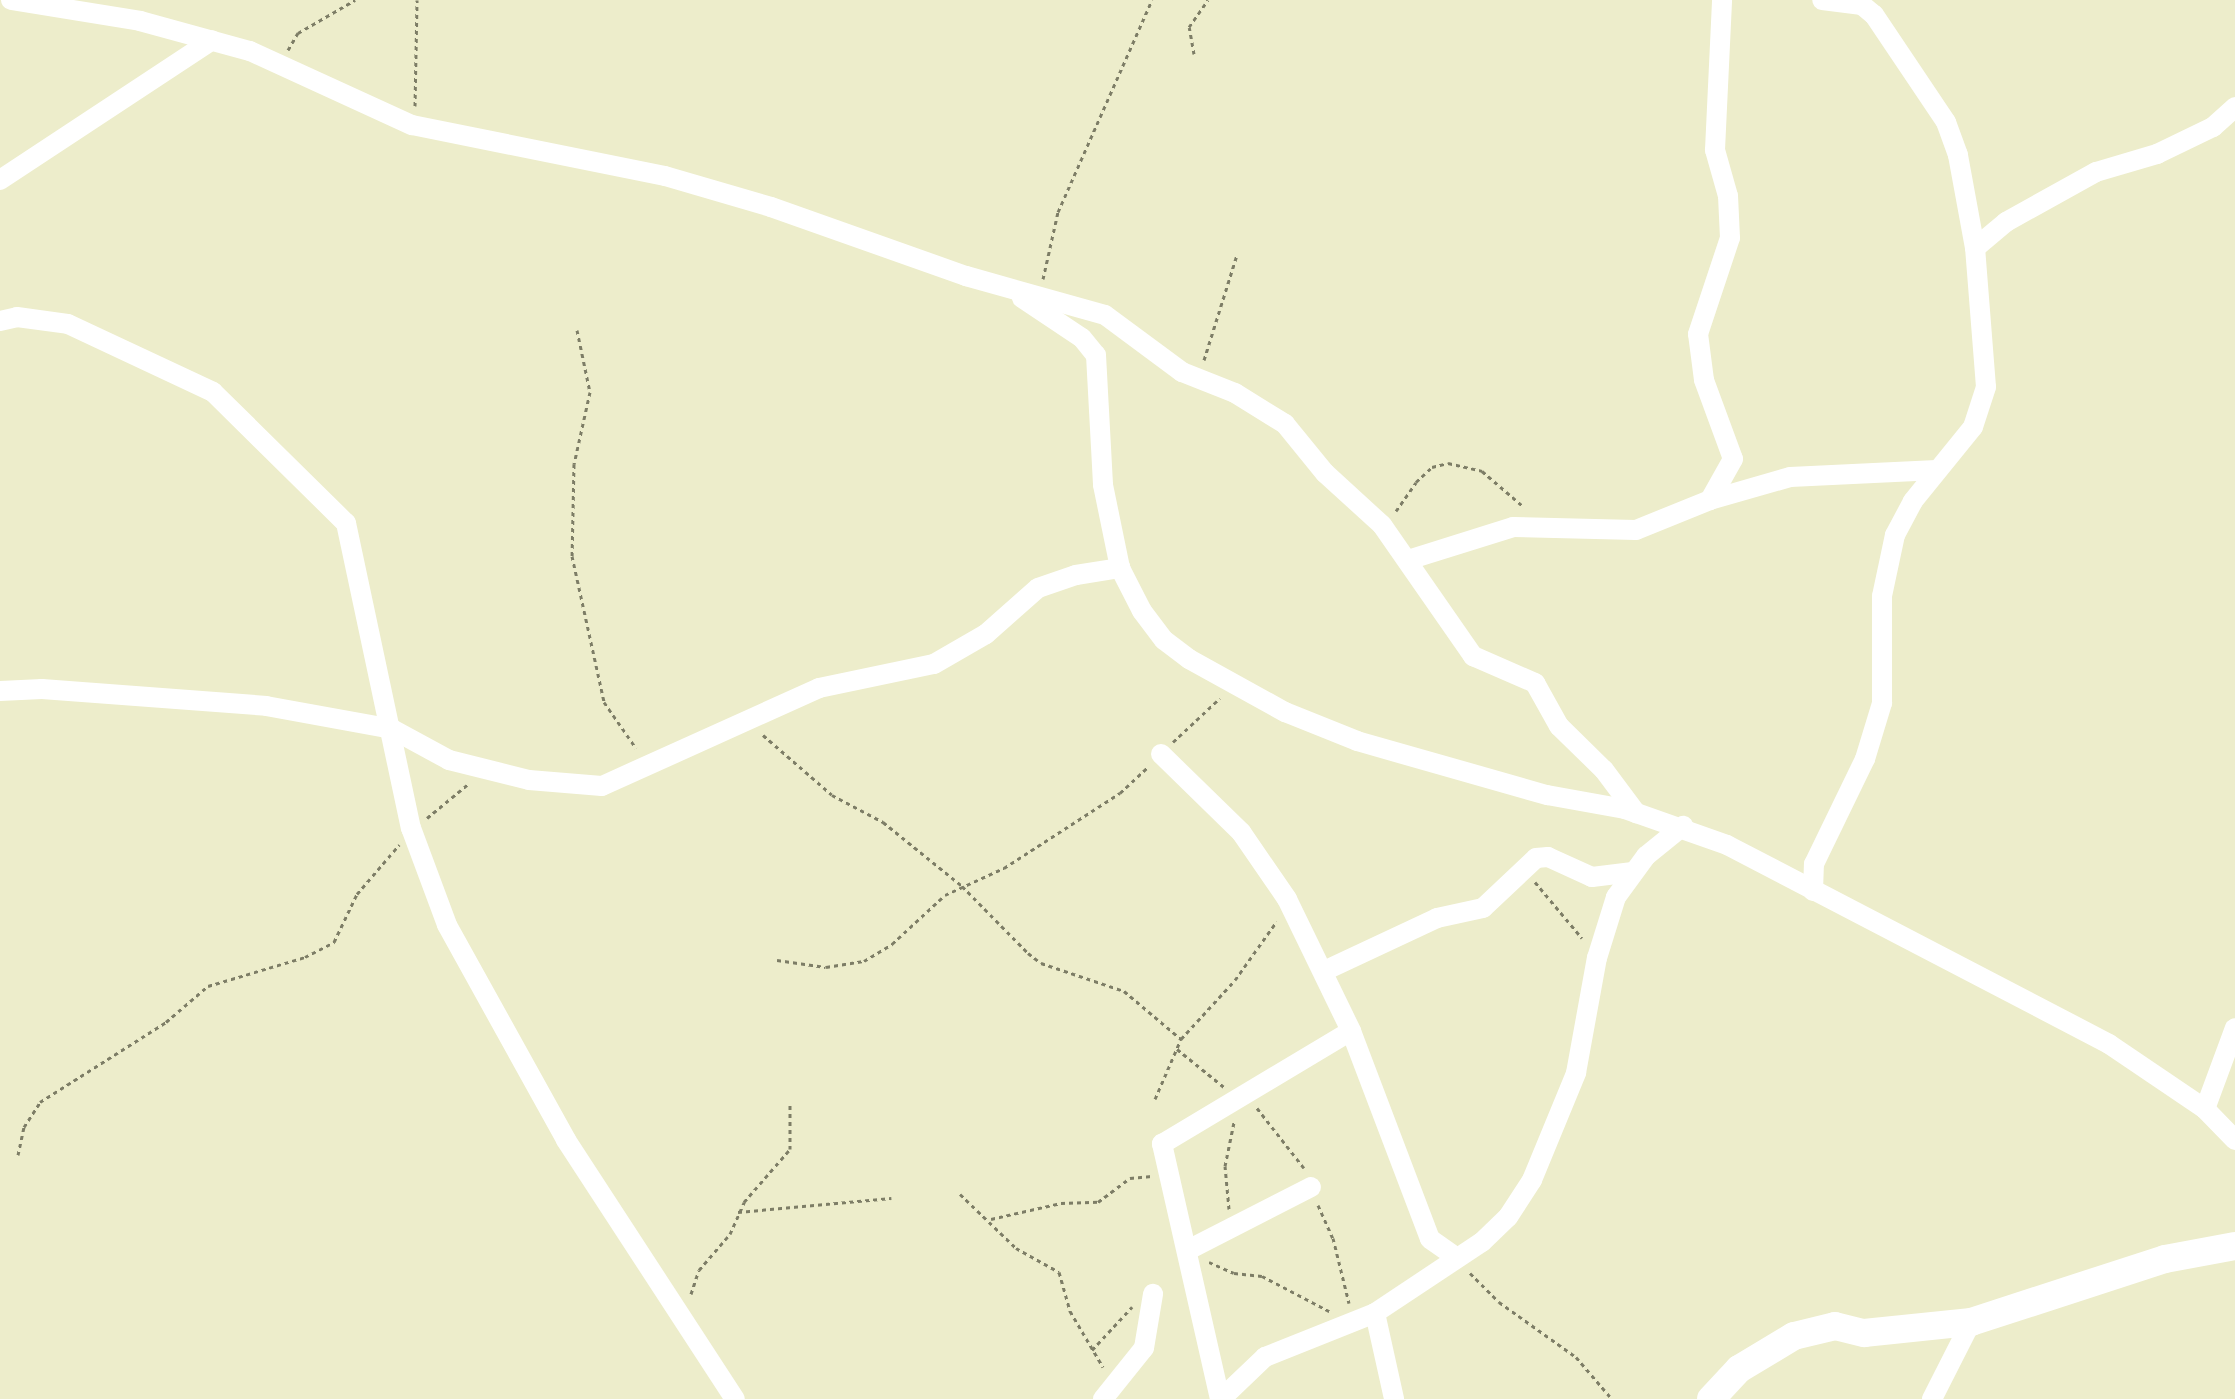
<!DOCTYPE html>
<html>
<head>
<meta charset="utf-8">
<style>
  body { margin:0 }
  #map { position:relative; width:2235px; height:1399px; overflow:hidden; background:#ededcb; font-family:"Alegreya Sans",sans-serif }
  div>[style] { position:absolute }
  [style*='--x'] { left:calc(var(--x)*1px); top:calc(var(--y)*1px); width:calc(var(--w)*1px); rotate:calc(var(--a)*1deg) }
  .path>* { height:3px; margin-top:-1.5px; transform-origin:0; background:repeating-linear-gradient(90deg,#7d7d66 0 4px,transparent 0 8px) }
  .street>* { height:20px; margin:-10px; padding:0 10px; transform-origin:10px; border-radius:10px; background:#fff }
  .secondary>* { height:28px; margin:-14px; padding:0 14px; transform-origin:14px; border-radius:14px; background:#fff }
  span { translate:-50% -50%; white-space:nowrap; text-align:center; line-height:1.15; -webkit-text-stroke:8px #ededcb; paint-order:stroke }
</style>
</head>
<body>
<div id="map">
  <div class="path">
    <i style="--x:288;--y:50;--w:20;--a:-60"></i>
    <i style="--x:298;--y:33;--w:66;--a:-30.1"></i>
    <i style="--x:1194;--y:54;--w:27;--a:-100"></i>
    <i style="--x:1189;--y:27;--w:33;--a:-55"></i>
    <i style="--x:415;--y:106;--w:106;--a:-88.9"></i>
    <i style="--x:1043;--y:279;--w:69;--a:-77.4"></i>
    <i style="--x:1058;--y:212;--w:232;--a:-66.1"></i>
    <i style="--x:577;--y:330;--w:63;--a:78.2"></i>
    <i style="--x:590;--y:392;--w:74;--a:102.5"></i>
    <i style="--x:574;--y:464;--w:92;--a:91.2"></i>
    <i style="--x:572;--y:556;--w:149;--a:77.6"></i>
    <i style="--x:604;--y:702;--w:56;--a:55.2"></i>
    <i style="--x:1204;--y:360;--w:110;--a:-72.6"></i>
    <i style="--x:1396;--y:511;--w:35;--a:-55"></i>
    <i style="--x:1416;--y:482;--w:22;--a:-43"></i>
    <i style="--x:1432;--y:467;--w:16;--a:-14"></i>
    <i style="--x:1448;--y:463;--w:35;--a:13"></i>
    <i style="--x:1482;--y:471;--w:55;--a:40.6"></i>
    <i style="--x:763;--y:735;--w:91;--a:41"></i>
    <i style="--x:832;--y:795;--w:58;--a:27.9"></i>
    <i style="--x:883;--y:822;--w:102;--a:39"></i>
    <i style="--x:962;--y:886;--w:94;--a:45.4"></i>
    <i style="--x:1028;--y:953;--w:16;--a:38"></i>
    <i style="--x:1041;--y:963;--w:88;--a:18.6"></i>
    <i style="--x:1124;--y:991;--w:75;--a:40.1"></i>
    <i style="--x:1173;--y:742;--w:64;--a:-43.1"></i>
    <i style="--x:427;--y:818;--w:52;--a:-39.5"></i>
    <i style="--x:1535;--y:882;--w:73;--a:50"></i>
    <i style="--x:777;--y:960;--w:49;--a:8.1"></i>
    <i style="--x:826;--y:967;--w:38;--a:-9"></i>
    <i style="--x:864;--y:961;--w:33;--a:-31"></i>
    <i style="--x:892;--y:944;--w:72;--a:-42.8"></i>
    <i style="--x:945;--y:895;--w:65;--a:-24.6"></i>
    <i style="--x:1004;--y:868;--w:138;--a:-32.9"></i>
    <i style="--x:1120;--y:793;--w:38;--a:-43"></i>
    <i style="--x:1177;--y:1049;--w:60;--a:39"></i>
    <i style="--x:1155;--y:1099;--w:65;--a:-66.6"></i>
    <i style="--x:1181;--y:1039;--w:80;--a:-47.5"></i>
    <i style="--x:1235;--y:980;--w:72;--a:-54.6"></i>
    <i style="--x:1257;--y:1108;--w:76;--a:51.9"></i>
    <i style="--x:18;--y:1155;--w:29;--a:-78"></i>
    <i style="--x:24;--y:1127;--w:30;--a:-57"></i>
    <i style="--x:40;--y:1102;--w:149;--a:-32.4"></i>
    <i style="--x:166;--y:1022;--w:55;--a:-40.6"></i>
    <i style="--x:208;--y:986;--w:101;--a:-16.6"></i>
    <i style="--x:305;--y:957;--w:33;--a:-27"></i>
    <i style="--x:334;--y:942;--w:53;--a:-64.4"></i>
    <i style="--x:357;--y:894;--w:65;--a:-49.4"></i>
    <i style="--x:960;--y:1194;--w:78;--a:44"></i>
    <i style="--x:1016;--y:1248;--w:49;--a:29.2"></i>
    <i style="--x:1059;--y:1272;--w:41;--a:74.2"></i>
    <i style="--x:1070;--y:1311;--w:65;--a:59.5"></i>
    <i style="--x:1318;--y:1205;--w:36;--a:66"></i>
    <i style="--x:1333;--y:1238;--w:67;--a:76.2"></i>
    <i style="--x:1229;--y:1209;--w:43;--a:-95.3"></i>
    <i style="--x:1225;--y:1166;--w:45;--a:-78.4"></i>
    <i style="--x:738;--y:1212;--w:154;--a:-5.2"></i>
    <i style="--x:991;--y:1219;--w:72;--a:-12.9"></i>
    <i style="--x:1061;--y:1203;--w:37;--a:-2"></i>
    <i style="--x:1098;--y:1202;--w:40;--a:-37"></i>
    <i style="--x:1130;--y:1178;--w:22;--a:-5"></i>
    <i style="--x:1209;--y:1262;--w:27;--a:24"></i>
    <i style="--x:1234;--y:1273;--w:28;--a:6"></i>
    <i style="--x:1262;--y:1276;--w:76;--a:27.6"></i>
    <i style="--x:1470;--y:1273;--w:41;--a:45"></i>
    <i style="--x:1499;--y:1302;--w:95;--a:35.5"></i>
    <i style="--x:1576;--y:1357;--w:55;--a:49.4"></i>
    <i style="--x:691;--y:1294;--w:25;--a:-72"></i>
    <i style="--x:699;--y:1270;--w:48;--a:-49.3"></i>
    <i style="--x:730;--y:1234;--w:35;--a:-66"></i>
    <i style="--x:744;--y:1202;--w:70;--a:-49"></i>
    <i style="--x:790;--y:1149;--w:46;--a:-90"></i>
    <i style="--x:1092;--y:1350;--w:59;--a:-47.1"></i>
  </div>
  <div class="street">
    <i style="--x:11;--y:0;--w:131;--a:9.2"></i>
    <i style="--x:140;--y:21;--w:114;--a:15.3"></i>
    <i style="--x:250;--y:51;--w:178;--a:24.6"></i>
    <i style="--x:412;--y:125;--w:258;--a:11.4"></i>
    <i style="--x:665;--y:176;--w:110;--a:16.3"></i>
    <i style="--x:771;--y:207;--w:207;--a:19.5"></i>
    <i style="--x:966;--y:276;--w:144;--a:15.7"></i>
    <i style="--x:1105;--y:315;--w:96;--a:36.5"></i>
    <i style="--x:1182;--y:372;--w:57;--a:21.6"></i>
    <i style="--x:1235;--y:393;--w:59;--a:31.8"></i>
    <i style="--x:1285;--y:424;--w:63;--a:50.8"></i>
    <i style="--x:1325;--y:473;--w:77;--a:42.4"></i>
    <i style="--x:1382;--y:525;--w:160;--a:55.2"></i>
    <i style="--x:1473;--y:656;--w:68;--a:23.5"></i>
    <i style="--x:1535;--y:683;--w:49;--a:60.8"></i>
    <i style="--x:1559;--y:726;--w:63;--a:44.4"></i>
    <i style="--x:1604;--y:770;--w:54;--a:53.3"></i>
    <i style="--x:0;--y:180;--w:254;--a:-33.4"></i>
    <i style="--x:1975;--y:248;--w:40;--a:-40"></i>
    <i style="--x:2006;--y:222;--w:103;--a:-29.1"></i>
    <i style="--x:2096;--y:172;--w:64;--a:-16.4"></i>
    <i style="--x:2157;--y:154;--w:62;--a:-25.7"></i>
    <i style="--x:2213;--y:127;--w:30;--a:-42"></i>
    <i style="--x:1022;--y:298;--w:72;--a:33.7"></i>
    <i style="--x:1082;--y:338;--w:22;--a:51"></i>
    <i style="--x:1096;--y:355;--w:130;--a:86.9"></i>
    <i style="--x:1103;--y:485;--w:85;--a:78.4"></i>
    <i style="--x:1120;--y:568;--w:48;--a:62.9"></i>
    <i style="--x:1142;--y:611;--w:36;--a:53"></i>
    <i style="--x:1164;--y:640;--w:31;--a:37"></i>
    <i style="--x:1189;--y:659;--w:110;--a:28.9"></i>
    <i style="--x:1285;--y:712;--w:78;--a:21.9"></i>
    <i style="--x:1357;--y:741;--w:198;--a:15.9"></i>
    <i style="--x:1547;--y:795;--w:79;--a:10.2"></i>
    <i style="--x:1625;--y:809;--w:108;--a:19.4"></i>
    <i style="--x:1727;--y:845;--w:431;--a:27.5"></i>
    <i style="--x:2109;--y:1044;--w:116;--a:34.1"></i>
    <i style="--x:2205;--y:1109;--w:43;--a:45.9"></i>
    <i style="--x:0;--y:321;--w:17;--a:-13"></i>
    <i style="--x:17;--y:317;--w:51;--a:7.8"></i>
    <i style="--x:68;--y:324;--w:160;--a:25.1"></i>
    <i style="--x:213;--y:392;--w:187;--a:44.6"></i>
    <i style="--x:346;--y:523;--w:312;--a:78"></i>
    <i style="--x:411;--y:828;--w:103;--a:69.6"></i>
    <i style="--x:447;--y:925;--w:246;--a:61"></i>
    <i style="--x:566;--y:1140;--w:309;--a:56.9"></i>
    <i style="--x:1710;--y:500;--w:47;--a:-60.7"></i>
    <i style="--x:1733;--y:459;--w:84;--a:-110.2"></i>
    <i style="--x:1704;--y:380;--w:46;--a:-97.4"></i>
    <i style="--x:1698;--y:334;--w:101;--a:-71.6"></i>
    <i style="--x:1730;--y:238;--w:42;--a:-92.7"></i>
    <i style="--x:1728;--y:196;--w:48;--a:-105.8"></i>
    <i style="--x:1715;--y:150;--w:150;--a:-87.3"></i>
    <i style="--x:1408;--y:560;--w:110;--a:-17.4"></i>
    <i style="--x:1513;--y:527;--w:123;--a:1.4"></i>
    <i style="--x:1636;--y:530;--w:80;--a:-22.1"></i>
    <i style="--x:1710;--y:500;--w:83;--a:-16"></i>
    <i style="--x:1790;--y:477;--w:147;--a:-2.7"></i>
    <i style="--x:0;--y:691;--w:42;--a:-2.7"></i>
    <i style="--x:42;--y:689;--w:225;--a:4.3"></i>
    <i style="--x:266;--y:706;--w:128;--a:10.3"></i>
    <i style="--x:392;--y:729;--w:65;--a:28.5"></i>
    <i style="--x:449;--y:760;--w:82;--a:14"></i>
    <i style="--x:529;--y:780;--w:73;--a:4.7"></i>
    <i style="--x:602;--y:786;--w:238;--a:-24.3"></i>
    <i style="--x:819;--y:688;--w:117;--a:-11.8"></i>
    <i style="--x:934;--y:664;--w:60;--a:-30"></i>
    <i style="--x:986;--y:634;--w:69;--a:-41.5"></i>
    <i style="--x:1038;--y:588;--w:40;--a:-18.9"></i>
    <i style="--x:1076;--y:575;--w:45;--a:-9"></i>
    <i style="--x:1161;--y:754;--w:112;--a:44.3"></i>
    <i style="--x:1241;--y:832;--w:81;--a:55.5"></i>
    <i style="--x:1287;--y:899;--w:147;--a:64.1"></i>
    <i style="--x:1351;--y:1031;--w:222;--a:69.2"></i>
    <i style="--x:1430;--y:1239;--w:33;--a:35"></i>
    <i style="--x:1813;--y:891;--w:27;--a:-88"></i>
    <i style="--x:1814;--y:864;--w:117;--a:-64.1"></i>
    <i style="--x:1865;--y:759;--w:59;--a:-73.1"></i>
    <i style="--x:1882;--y:703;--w:107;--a:-90"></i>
    <i style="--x:1882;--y:596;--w:62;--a:-78"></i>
    <i style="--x:1895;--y:535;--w:38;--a:-62"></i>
    <i style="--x:1913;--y:501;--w:95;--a:-51"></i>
    <i style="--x:1973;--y:427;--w:42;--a:-72"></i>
    <i style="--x:1986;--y:387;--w:139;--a:-94.5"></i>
    <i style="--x:1975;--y:248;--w:95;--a:-100.4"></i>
    <i style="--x:1958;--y:155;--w:35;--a:-110"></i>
    <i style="--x:1946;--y:122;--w:129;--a:-123.9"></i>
    <i style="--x:1874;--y:15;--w:16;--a:-140"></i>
    <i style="--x:1862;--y:5;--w:40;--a:-172.9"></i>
    <i style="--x:1324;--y:971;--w:125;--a:-25.1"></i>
    <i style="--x:1437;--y:918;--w:47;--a:-12.3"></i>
    <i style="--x:1483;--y:908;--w:73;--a:-43.3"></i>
    <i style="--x:1536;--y:858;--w:12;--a:-5"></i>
    <i style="--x:1548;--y:857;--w:48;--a:24.4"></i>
    <i style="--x:1592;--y:877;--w:41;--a:-7"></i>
    <i style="--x:2205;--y:1109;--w:86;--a:-69.7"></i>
    <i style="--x:1188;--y:1250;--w:138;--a:-27.1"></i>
    <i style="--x:1375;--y:1313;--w:88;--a:77.5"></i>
    <i style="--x:1103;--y:1399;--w:65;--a:-51.2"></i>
    <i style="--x:1144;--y:1348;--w:55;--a:-80.5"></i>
    <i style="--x:1220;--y:1399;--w:262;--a:-102.8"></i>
    <i style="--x:1162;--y:1144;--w:220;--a:-30.9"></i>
    <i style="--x:1221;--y:1399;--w:61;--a:-43.7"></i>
    <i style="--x:1265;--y:1357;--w:118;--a:-21.8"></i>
    <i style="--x:1375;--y:1313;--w:128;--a:-33.6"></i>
    <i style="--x:1482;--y:1242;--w:36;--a:-44"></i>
    <i style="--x:1508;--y:1217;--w:44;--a:-57"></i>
    <i style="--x:1532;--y:1180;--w:116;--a:-67.6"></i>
    <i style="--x:1576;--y:1073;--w:117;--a:-79.7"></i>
    <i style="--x:1597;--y:958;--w:64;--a:-72.7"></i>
    <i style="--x:1616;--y:897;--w:51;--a:-53.8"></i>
    <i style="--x:1646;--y:856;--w:48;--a:-39"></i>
    <i style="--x:1932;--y:1399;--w:86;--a:-63.1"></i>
  </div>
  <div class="secondary">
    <i style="--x:1711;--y:1399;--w:41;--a:-47"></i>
    <i style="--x:1739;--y:1369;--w:64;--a:-31"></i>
    <i style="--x:1794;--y:1336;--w:42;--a:-13.7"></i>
    <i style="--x:1835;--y:1326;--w:30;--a:14"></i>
    <i style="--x:1864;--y:1333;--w:108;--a:-5.9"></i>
    <i style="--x:1971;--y:1322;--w:204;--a:-18"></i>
    <i style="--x:2165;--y:1259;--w:71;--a:-10.5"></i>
  </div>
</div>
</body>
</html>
